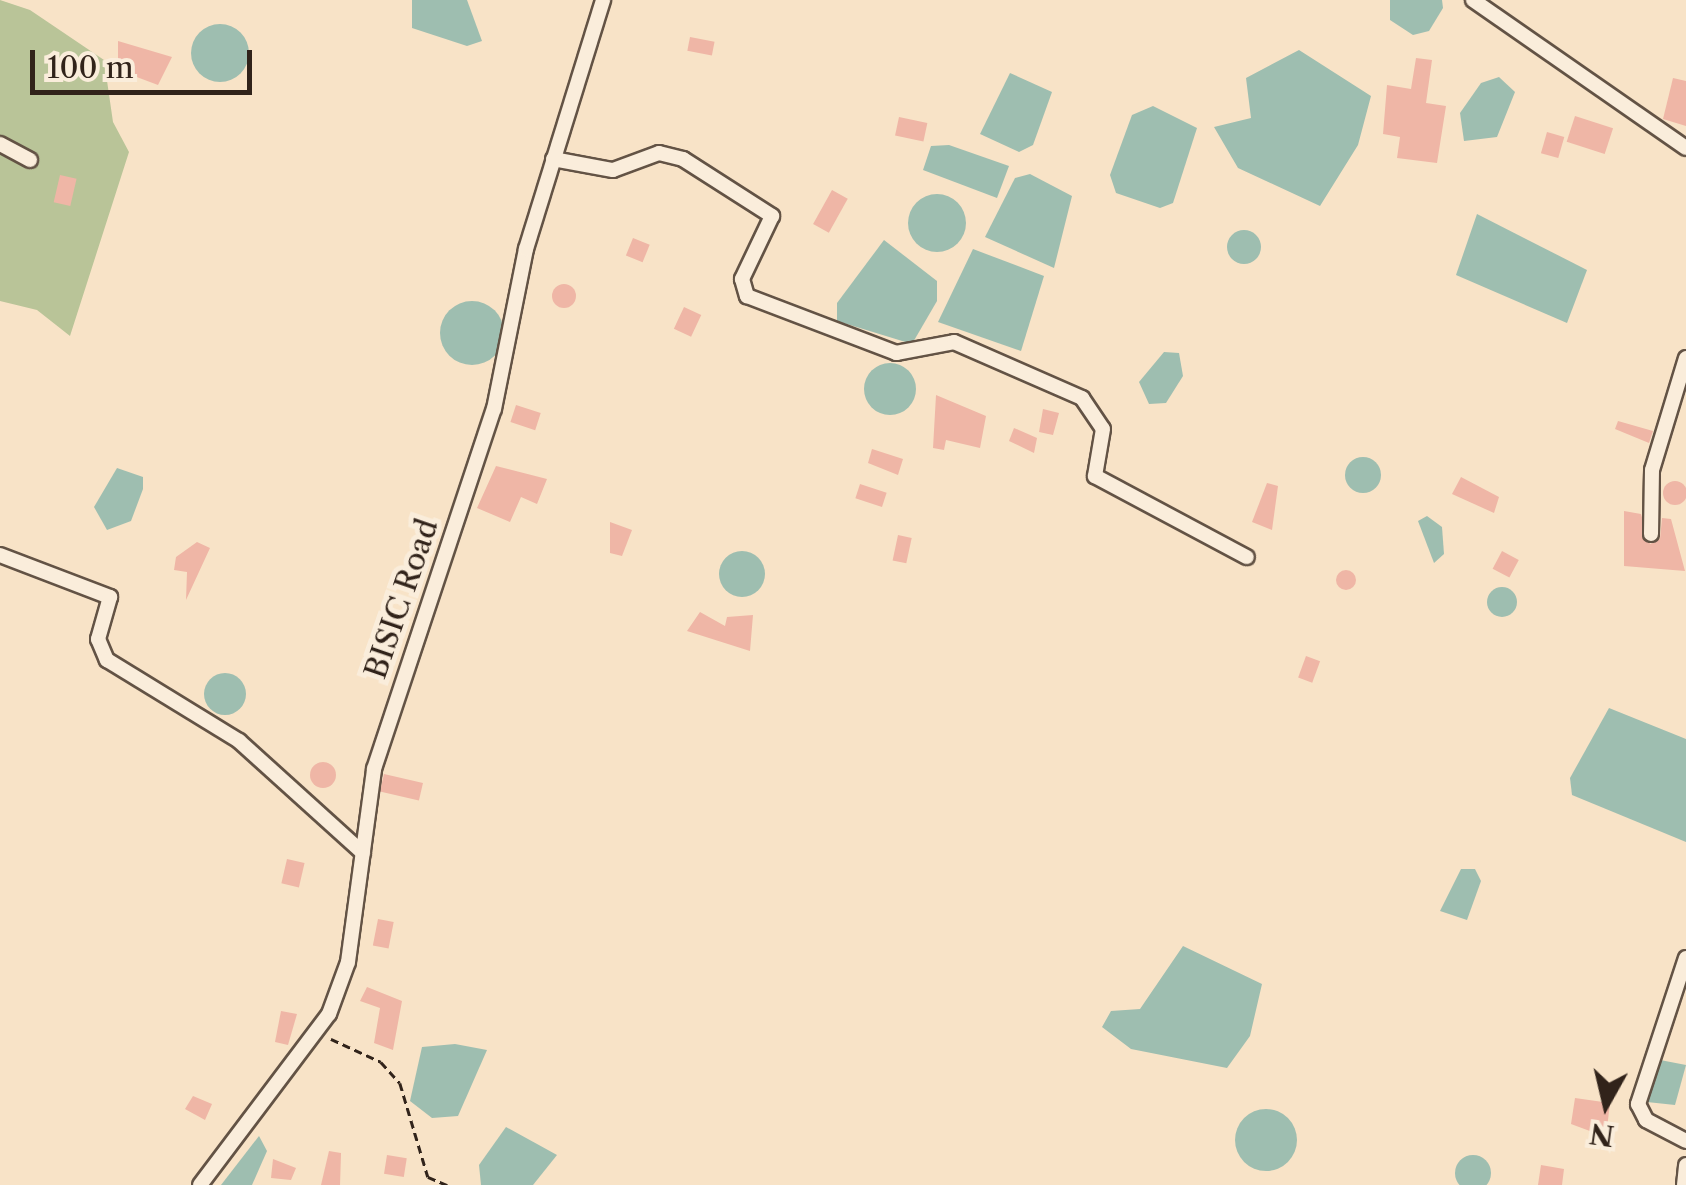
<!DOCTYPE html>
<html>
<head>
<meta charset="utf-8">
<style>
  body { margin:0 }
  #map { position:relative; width:1686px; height:1185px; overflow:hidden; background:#f8e3c7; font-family:"Libre Caslon Text",serif }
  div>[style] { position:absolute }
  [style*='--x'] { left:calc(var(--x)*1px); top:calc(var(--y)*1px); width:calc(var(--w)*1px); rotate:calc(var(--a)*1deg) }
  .green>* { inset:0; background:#b9c498 }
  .water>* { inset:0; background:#9ebeb0 }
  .round { border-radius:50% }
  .building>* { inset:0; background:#efb6a6; transform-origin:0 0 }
  .path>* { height:2.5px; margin-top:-1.25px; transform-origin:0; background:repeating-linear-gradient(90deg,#31231a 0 8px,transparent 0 13px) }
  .roads { filter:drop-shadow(2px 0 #635345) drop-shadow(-2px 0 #635345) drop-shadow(0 2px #635345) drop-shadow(0 -2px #635345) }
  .minor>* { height:14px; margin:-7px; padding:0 7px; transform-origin:7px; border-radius:7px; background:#faeddb }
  span { translate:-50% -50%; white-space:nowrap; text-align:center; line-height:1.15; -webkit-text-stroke:10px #faeddb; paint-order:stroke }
  .street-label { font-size:30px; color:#31231a }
  .north { position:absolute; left:1556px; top:1055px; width:100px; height:100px; -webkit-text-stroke:8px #faeddb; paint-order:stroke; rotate:188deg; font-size:28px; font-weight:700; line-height:40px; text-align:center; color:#31231a }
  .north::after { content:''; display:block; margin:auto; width:35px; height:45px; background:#31231a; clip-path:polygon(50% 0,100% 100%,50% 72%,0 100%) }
  .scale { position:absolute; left:30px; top:50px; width:222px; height:45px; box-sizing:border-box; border:5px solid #31231a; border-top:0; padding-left:12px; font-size:30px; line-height:35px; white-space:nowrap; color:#31231a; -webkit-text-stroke:8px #faeddb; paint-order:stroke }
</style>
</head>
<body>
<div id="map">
  <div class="green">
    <i style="clip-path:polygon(0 0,30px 10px,104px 60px,113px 122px,129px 152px,70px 336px,37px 310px,0 301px)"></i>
  </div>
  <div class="water">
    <i style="clip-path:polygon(412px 0,467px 0,482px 41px,467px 46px,412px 28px)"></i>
    <i style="clip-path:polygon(1390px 0,1442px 0,1443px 8px,1429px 31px,1413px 35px,1390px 20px)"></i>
    <i class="round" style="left:191px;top:24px;width:58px;height:58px"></i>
    <i style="clip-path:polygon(1299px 50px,1371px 96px,1358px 145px,1320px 206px,1238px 168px,1214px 127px,1251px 118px,1246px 78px)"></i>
    <i style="clip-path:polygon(1010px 73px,1052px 92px,1033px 145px,1019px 152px,980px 134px)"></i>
    <i style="clip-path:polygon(1499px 77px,1515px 92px,1497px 137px,1464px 141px,1460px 113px,1481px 83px)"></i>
    <i style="clip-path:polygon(1153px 106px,1197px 128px,1173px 203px,1160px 208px,1116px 193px,1110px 175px,1132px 115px)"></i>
    <i style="clip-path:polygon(949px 145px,1009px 166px,997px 198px,923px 170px,931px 146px)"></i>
    <i style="clip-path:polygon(1030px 174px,1072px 196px,1054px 268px,985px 237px,1015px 178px)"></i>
    <i class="round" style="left:908px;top:194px;width:58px;height:58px"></i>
    <i style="clip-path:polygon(1477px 214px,1587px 270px,1567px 323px,1456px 275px)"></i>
    <i class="round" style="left:1227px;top:230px;width:34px;height:34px"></i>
    <i style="clip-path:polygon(884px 240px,937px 281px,937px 301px,912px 344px,837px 321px,837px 303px)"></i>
    <i style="clip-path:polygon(973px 249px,1044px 276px,1021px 351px,938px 322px)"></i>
    <i class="round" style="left:440px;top:301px;width:64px;height:64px"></i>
    <i style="clip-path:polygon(1164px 352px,1179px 353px,1183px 376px,1166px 403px,1149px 404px,1139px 382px)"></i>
    <i class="round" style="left:864px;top:363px;width:52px;height:52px"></i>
    <i class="round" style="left:1345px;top:457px;width:36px;height:36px"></i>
    <i style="clip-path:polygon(117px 468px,143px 477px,143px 489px,131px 521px,107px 530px,94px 507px)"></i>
    <i style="clip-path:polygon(1427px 516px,1442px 527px,1444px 554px,1434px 563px,1418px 521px)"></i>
    <i class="round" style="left:719px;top:551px;width:46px;height:46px"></i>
    <i class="round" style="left:1487px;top:587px;width:30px;height:30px"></i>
    <i class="round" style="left:204px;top:673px;width:42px;height:42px"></i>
    <i style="clip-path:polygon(1609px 708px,1686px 739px,1686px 842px,1572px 795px,1570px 778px)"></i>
    <i style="clip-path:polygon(1461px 869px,1475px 869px,1481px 881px,1467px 920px,1440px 911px)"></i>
    <i style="clip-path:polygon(1183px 946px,1262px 984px,1250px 1036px,1227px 1068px,1131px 1049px,1102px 1027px,1111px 1011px,1140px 1009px)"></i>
    <i style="clip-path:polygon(455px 1044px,487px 1050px,458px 1116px,432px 1118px,410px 1101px,422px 1047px)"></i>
    <i style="clip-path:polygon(1655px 1059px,1686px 1065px,1675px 1105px,1647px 1102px)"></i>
    <i class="round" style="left:1235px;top:1109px;width:62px;height:62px"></i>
    <i style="clip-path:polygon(506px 1127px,557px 1155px,533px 1185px,481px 1185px,479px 1165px)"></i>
    <i style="clip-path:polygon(259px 1136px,267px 1151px,252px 1185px,221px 1185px)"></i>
    <i class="round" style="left:1455px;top:1155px;width:36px;height:36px"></i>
  </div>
  <div class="building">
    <i style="left:690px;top:37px;width:25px;height:14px;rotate:11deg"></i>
    <i style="clip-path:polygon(118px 41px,172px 57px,158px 85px,118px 70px)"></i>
    <i style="clip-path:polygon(1416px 58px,1432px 60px,1426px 103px,1446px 106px,1437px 163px,1397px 158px,1400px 137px,1383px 134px,1387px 85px,1411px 89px)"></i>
    <i style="clip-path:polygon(1673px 78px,1686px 81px,1686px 126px,1663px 119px)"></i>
    <i style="left:1575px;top:116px;width:40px;height:27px;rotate:18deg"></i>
    <i style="left:899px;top:117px;width:29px;height:19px;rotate:12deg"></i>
    <i style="left:1547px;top:132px;width:18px;height:22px;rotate:16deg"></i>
    <i style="left:60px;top:175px;width:17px;height:28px;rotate:13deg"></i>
    <i style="left:832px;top:190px;width:18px;height:39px;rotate:29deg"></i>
    <i style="left:633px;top:238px;width:18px;height:19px;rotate:22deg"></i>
    <i class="round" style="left:552px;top:284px;width:24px;height:24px"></i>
    <i style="left:684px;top:307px;width:19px;height:24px;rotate:25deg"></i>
    <i style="clip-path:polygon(936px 395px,986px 416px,980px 448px,946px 440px,944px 450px,933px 448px)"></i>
    <i style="left:516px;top:405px;width:26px;height:18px;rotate:18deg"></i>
    <i style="clip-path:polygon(1043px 409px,1059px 413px,1053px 435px,1039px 432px)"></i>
    <i style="clip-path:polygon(1618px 421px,1653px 431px,1649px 443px,1615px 429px)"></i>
    <i style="clip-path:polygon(1014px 428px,1037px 438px,1034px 453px,1009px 441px)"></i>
    <i style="clip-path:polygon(872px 449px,903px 459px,898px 475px,868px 463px)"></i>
    <i style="clip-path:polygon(496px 466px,547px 479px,537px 504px,521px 497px,510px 522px,477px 508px)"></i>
    <i style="clip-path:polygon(1461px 477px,1499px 497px,1494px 513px,1452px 494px)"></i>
    <i class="round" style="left:1663px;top:481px;width:24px;height:24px"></i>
    <i style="clip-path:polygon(1267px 483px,1278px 486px,1272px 530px,1252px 522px)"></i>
    <i style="left:860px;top:484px;width:28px;height:15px;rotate:18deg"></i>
    <i style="clip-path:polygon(1624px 511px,1641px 514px,1650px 544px,1660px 539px,1662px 518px,1671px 519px,1685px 571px,1624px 566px)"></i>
    <i style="clip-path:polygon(610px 522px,632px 530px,622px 556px,610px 553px)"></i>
    <i style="left:898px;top:535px;width:14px;height:26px;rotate:12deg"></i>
    <i style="clip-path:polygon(197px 542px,210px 548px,186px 600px,187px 572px,174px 570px,176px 557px)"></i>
    <i style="left:1502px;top:551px;width:19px;height:20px;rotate:28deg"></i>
    <i class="round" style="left:1336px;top:570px;width:20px;height:20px"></i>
    <i style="clip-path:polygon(700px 612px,725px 626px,727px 617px,753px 615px,750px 651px,687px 631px)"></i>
    <i style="left:1306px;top:656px;width:15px;height:23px;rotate:20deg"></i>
    <i class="round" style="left:310px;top:762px;width:26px;height:26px"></i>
    <i style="left:384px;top:774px;width:40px;height:18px;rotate:13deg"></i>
    <i style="left:287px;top:859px;width:18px;height:25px;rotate:13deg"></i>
    <i style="left:378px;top:919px;width:16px;height:27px;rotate:11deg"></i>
    <i style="clip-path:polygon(367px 987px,402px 1001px,393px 1050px,374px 1043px,380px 1008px,360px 1001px)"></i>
    <i style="clip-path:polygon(281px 1011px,297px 1014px,288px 1045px,275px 1042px)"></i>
    <i style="clip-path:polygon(193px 1096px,212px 1104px,205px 1120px,185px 1109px)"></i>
    <i style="clip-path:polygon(1575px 1098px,1610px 1103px,1606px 1137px,1571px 1124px)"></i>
    <i style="clip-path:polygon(329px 1151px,341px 1153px,340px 1185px,321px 1185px)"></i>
    <i style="left:387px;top:1155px;width:20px;height:19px;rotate:9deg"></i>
    <i style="clip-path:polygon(273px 1159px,296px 1168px,291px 1180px,271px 1178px)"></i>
    <i style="clip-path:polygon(1541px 1165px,1564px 1169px,1562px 1185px,1538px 1185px)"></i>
  </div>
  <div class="path">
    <i style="--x:331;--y:1039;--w:55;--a:24.7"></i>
    <i style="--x:381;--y:1062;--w:28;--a:48"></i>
    <i style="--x:400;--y:1083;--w:98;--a:73.4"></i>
    <i style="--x:428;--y:1177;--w:21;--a:23"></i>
  </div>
  <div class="roads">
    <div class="minor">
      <i style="--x:1473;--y:0;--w:259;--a:34.8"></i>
      <i style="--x:0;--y:144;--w:34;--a:28"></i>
      <i style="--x:553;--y:159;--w:61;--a:10.4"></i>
      <i style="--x:613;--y:170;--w:49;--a:-20.3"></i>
      <i style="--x:659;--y:153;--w:25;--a:14"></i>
      <i style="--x:683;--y:159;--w:106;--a:32.6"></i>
      <i style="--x:772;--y:216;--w:70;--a:115.5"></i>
      <i style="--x:742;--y:279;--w:18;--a:74"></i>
      <i style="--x:747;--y:296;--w:160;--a:20.9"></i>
      <i style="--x:896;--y:353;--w:59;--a:-10.7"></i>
      <i style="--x:954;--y:342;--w:140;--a:23.6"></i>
      <i style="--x:1082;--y:398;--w:37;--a:56"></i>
      <i style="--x:1103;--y:429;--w:48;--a:99.7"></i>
      <i style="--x:1095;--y:476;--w:172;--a:28.1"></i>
      <i style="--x:1651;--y:534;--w:64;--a:-89.1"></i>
      <i style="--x:1652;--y:470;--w:117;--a:-73.1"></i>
      <i style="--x:0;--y:555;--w:118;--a:20.9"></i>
      <i style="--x:110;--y:597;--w:44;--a:105.9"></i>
      <i style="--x:98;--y:639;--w:23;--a:67"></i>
      <i style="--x:107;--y:660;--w:155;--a:31.5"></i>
      <i style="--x:239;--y:741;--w:167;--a:42.1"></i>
      <i style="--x:1686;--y:958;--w:154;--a:108.2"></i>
      <i style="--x:1638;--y:1104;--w:18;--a:63"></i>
      <i style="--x:1646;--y:1120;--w:45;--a:27.7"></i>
      <i style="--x:200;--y:1185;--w:214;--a:-53"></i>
      <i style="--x:329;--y:1014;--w:55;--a:-69.9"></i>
      <i style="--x:348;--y:962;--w:195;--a:-82.3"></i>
      <i style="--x:374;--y:769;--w:379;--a:-71.6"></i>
      <i style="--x:494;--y:409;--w:163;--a:-78.7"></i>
      <i style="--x:526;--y:249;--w:261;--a:-72.8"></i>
      <i style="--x:1684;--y:1185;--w:20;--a:-84"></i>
    </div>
  </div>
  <div class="street-label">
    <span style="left:402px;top:599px;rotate:-71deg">BISIC Road</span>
  </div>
  <div class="north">N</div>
  <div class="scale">100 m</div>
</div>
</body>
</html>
